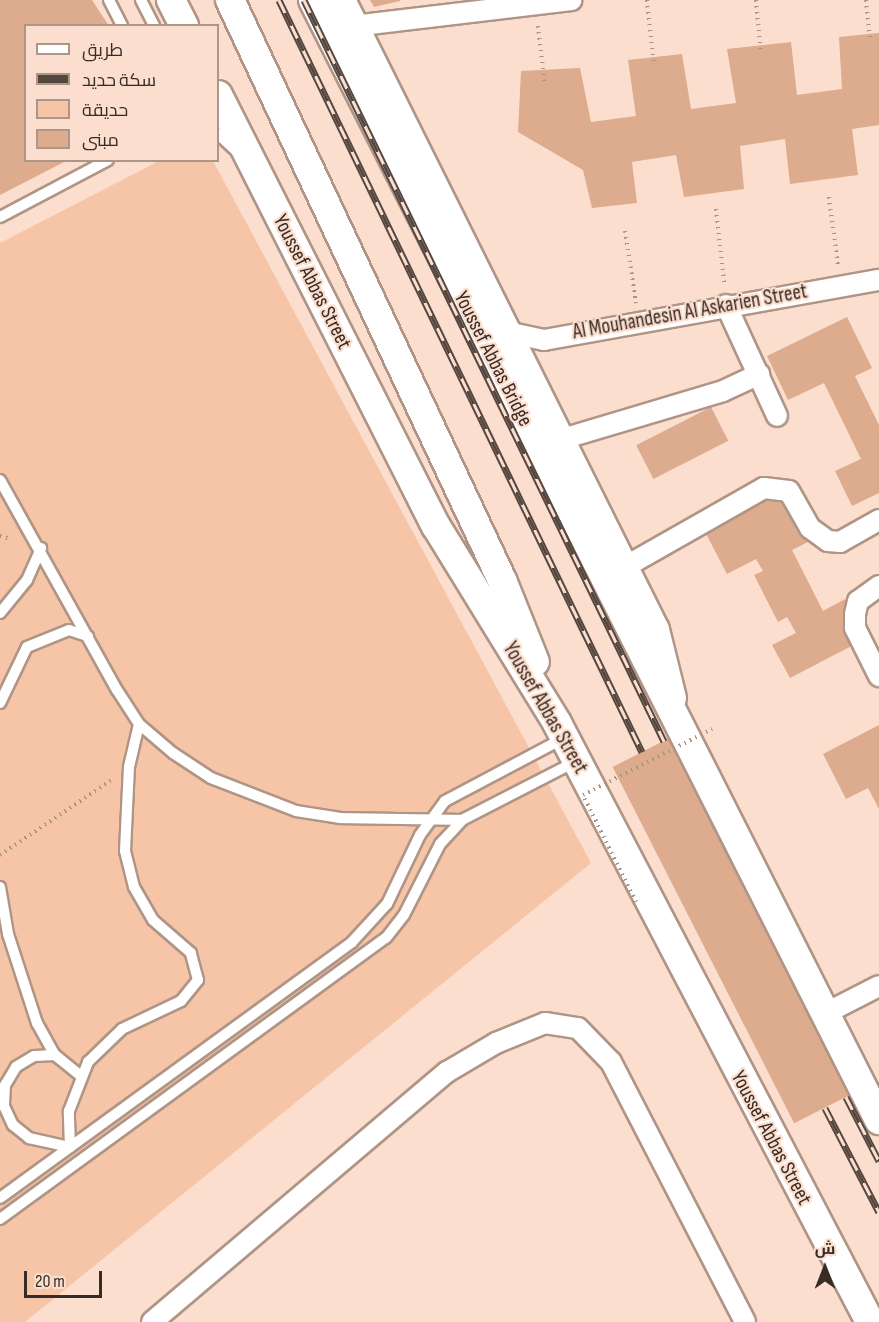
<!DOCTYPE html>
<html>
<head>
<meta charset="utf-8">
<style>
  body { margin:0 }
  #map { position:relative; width:879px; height:1322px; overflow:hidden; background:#fbdece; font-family:"Sofia Sans Condensed",Cairo,sans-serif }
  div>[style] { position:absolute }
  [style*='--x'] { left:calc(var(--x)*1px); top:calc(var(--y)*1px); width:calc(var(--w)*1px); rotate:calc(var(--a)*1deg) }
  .green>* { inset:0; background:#f6c5a8 }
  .building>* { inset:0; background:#ddab8d; transform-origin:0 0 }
  .path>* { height:4px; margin-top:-2px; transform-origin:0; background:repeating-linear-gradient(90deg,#a89387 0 1.5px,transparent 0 6px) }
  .roads { filter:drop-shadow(2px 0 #b09586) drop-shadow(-2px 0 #b09586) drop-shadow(0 2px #b09586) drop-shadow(0 -2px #b09586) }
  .lane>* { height:10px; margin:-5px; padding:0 5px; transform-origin:5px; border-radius:5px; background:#fff }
  .street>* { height:20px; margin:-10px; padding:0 10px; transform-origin:10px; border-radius:10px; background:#fff }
  .secondary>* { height:28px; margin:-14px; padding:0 14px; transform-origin:14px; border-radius:14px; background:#fff }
  .rail>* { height:7px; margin-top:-3.5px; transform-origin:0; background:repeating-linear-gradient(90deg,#fbdece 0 14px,#554740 0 28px); box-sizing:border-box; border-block:2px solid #554740 }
  .path-bridge>* { height:4px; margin-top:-2px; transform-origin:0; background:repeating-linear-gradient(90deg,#a89387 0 1.5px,transparent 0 6px) }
  span { translate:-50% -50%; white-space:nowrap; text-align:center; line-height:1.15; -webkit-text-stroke:4.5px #fbdece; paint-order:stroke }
  .street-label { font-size:21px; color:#362b25 }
  .legend { position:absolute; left:24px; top:24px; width:195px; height:138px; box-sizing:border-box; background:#fbdece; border:2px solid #ac968a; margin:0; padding:8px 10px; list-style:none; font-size:18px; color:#362b25 }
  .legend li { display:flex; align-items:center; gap:12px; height:30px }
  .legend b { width:30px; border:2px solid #ac968a }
  .north { position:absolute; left:795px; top:1238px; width:60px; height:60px; -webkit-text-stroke:4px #fbdece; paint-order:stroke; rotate:0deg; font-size:16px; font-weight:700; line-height:24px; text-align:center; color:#362b25 }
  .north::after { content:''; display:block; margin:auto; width:21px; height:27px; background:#362b25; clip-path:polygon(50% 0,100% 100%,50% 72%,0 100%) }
  .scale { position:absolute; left:24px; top:1271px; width:78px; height:27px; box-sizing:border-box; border:3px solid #362b25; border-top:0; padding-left:8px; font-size:18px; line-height:21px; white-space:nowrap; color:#362b25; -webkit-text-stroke:4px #fbdece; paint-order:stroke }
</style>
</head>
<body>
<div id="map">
  <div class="green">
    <i style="clip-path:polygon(159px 161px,213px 161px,591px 863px,25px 1322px,0 1322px,0 243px)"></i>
  </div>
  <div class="building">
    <i style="clip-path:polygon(0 0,92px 0,109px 26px,26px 26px,26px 160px,68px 160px,0 195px)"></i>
    <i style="clip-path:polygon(370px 0,400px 0,400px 1px,374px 7px)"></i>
    <i style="clip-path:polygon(879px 33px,879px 125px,852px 129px,858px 175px,790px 184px,785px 139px,740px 146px,744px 189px,684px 197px,676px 155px,632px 162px,637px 203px,592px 208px,583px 170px,518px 132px,521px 71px,580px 68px,591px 122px,636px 116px,628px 60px,682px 54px,691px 109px,736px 103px,727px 49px,791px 42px,797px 95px,842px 89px,839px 37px)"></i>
    <i style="clip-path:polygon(847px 317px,872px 368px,855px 376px,879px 425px,879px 493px,852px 506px,835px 471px,861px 459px,824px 383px,788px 400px,767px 356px)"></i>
    <i style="left:711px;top:407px;width:38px;height:84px;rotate:63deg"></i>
    <i style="clip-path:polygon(790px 486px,816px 538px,792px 550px,823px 611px,845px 599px,865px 639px,790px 678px,772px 645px,796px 633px,787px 617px,778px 622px,754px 575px,763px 571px,756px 559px,727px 574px,704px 530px)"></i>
    <i style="clip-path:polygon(879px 725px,879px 809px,868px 788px,846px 799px,823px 754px)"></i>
    <i style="left:691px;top:727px;width:400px;height:88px;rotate:63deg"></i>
  </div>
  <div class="path">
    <i style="--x:647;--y:0;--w:65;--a:83.9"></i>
    <i style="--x:756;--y:0;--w:53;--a:84.6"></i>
    <i style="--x:866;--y:0;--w:39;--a:84"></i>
    <i style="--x:538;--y:26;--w:60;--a:83.3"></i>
    <i style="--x:829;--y:197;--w:70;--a:82.6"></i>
    <i style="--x:716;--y:209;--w:74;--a:83.8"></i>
    <i style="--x:625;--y:231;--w:73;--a:81.3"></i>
    <i style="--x:0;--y:536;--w:11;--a:15"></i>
    <i style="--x:0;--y:855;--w:134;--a:-34"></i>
  </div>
  <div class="roads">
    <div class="lane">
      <i style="--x:109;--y:0;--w:29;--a:63"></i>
      <i style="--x:141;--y:0;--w:29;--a:63"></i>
      <i style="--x:218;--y:134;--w:23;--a:43"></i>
      <i style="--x:0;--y:217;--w:122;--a:-27.8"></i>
      <i style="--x:0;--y:480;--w:240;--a:60.9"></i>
      <i style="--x:117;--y:690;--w:40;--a:57.1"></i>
      <i style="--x:139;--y:724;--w:45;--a:40.5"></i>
      <i style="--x:173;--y:753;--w:45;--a:33.3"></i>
      <i style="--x:211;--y:778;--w:91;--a:21.2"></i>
      <i style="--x:296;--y:811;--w:45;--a:9"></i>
      <i style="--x:340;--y:818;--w:122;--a:0.9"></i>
      <i style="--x:0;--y:613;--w:43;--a:-50.7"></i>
      <i style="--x:27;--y:580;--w:35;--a:-66"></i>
      <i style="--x:0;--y:703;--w:62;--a:-64.3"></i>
      <i style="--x:27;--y:647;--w:45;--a:-22"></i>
      <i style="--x:69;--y:630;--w:20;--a:18"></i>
      <i style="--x:0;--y:887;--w:48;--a:80.3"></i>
      <i style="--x:8;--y:934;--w:94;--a:72"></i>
      <i style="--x:37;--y:1023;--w:37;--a:61"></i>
      <i style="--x:55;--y:1055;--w:32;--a:39"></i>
      <i style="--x:55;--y:1055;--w:21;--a:177"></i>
      <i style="--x:34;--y:1056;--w:21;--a:149"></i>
      <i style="--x:16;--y:1067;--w:21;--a:121"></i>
      <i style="--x:5;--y:1085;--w:21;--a:93"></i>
      <i style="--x:4;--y:1106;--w:21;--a:65"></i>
      <i style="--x:13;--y:1125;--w:21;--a:39"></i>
      <i style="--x:29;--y:1138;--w:42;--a:12.4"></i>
      <i style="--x:70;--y:1147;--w:36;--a:-92"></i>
      <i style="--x:69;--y:1111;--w:53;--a:-68.8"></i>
      <i style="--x:88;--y:1062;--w:47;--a:-44.1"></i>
      <i style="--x:122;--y:1029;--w:65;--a:-25.4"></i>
      <i style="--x:181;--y:1001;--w:27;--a:-51"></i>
      <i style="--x:198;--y:980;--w:28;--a:-105"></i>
      <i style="--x:191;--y:953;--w:50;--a:-139"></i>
      <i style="--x:153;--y:920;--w:38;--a:-120"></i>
      <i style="--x:134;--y:887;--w:37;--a:-104"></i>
      <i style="--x:125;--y:851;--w:84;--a:-87.3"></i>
      <i style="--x:129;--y:767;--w:44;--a:-76.9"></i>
      <i style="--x:0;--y:1198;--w:435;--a:-36"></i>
      <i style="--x:352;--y:942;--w:52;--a:-47.4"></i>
      <i style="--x:387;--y:904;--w:76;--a:-64.4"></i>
      <i style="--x:420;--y:835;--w:42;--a:-53.7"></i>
      <i style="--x:445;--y:801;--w:135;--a:-27.9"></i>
      <i style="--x:0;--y:1219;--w:477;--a:-36.1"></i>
      <i style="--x:386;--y:938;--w:29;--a:-52"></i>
      <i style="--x:404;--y:915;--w:80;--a:-63.1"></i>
      <i style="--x:440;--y:844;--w:33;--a:-47"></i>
      <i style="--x:462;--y:820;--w:127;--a:-27.2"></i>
    </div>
    <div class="street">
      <i style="--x:353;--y:26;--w:220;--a:-6.8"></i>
      <i style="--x:726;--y:305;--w:122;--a:65.3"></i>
      <i style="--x:502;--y:331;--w:43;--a:12.1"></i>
      <i style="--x:544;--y:340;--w:340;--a:-10.2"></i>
      <i style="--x:559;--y:440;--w:171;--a:-16.6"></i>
      <i style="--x:723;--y:391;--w:40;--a:-25"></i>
      <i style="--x:623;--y:568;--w:162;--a:-29.6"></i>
      <i style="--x:764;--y:488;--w:25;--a:7"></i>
      <i style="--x:789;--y:491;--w:43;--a:60.4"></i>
      <i style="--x:810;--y:528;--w:22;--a:36"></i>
      <i style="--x:828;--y:541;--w:12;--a:5"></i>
      <i style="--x:840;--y:542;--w:45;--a:-29.4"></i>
      <i style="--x:879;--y:586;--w:26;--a:144"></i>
      <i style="--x:858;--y:601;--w:13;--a:103"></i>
      <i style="--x:855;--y:614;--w:14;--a:90"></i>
      <i style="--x:855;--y:628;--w:54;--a:63.4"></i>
      <i style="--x:826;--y:1013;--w:59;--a:-27"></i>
      <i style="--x:152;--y:1322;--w:387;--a:-40.3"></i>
      <i style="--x:447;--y:1072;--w:57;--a:-30.6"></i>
      <i style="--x:496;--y:1043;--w:53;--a:-22.2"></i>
      <i style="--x:545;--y:1023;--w:33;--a:9"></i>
      <i style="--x:578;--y:1028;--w:47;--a:45.9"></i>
      <i style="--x:611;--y:1062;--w:292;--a:62.7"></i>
    </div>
    <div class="secondary">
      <i style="--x:171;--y:0;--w:29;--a:63"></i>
      <i style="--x:230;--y:0;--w:641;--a:64.88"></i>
      <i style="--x:502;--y:580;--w:88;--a:68.1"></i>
      <i style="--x:313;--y:0;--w:1255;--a:63.19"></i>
      <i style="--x:341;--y:0;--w:704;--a:63.51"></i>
      <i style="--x:655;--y:630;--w:70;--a:76"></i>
      <i style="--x:218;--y:95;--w:483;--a:63.2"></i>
      <i style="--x:436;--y:526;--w:231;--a:58.4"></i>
      <i style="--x:557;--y:723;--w:676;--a:62.41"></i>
    </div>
  </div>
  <div class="rail">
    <i style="--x:279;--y:0;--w:835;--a:64.23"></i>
    <i style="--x:304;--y:0;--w:824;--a:64.09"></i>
    <i style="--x:846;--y:1097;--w:72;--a:62.7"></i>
    <i style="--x:825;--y:1108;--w:117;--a:62.6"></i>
  </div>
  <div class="path-bridge">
    <i style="--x:636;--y:902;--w:119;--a:-116.4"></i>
    <i style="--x:583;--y:795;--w:145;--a:-27.1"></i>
  </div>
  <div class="street-label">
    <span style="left:312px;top:282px;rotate:63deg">Youssef Abbas Street</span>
    <span style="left:690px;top:312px;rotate:-10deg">Al Mouhandesin Al Askarien Street</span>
    <span style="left:493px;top:359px;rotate:63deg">Youssef Abbas Bridge</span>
    <span style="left:545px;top:708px;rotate:60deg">Youssef Abbas Street</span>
    <span style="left:771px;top:1138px;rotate:62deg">Youssef Abbas Street</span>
  </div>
  <ul class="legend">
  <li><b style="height:8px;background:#fff"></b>طريق</li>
  <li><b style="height:8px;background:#554740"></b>سكة حديد</li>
  <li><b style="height:16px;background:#f6c5a8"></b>حديقة</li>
  <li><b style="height:16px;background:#ddab8d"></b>مبنى</li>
  </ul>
  <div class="north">ش</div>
  <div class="scale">20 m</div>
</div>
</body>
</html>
